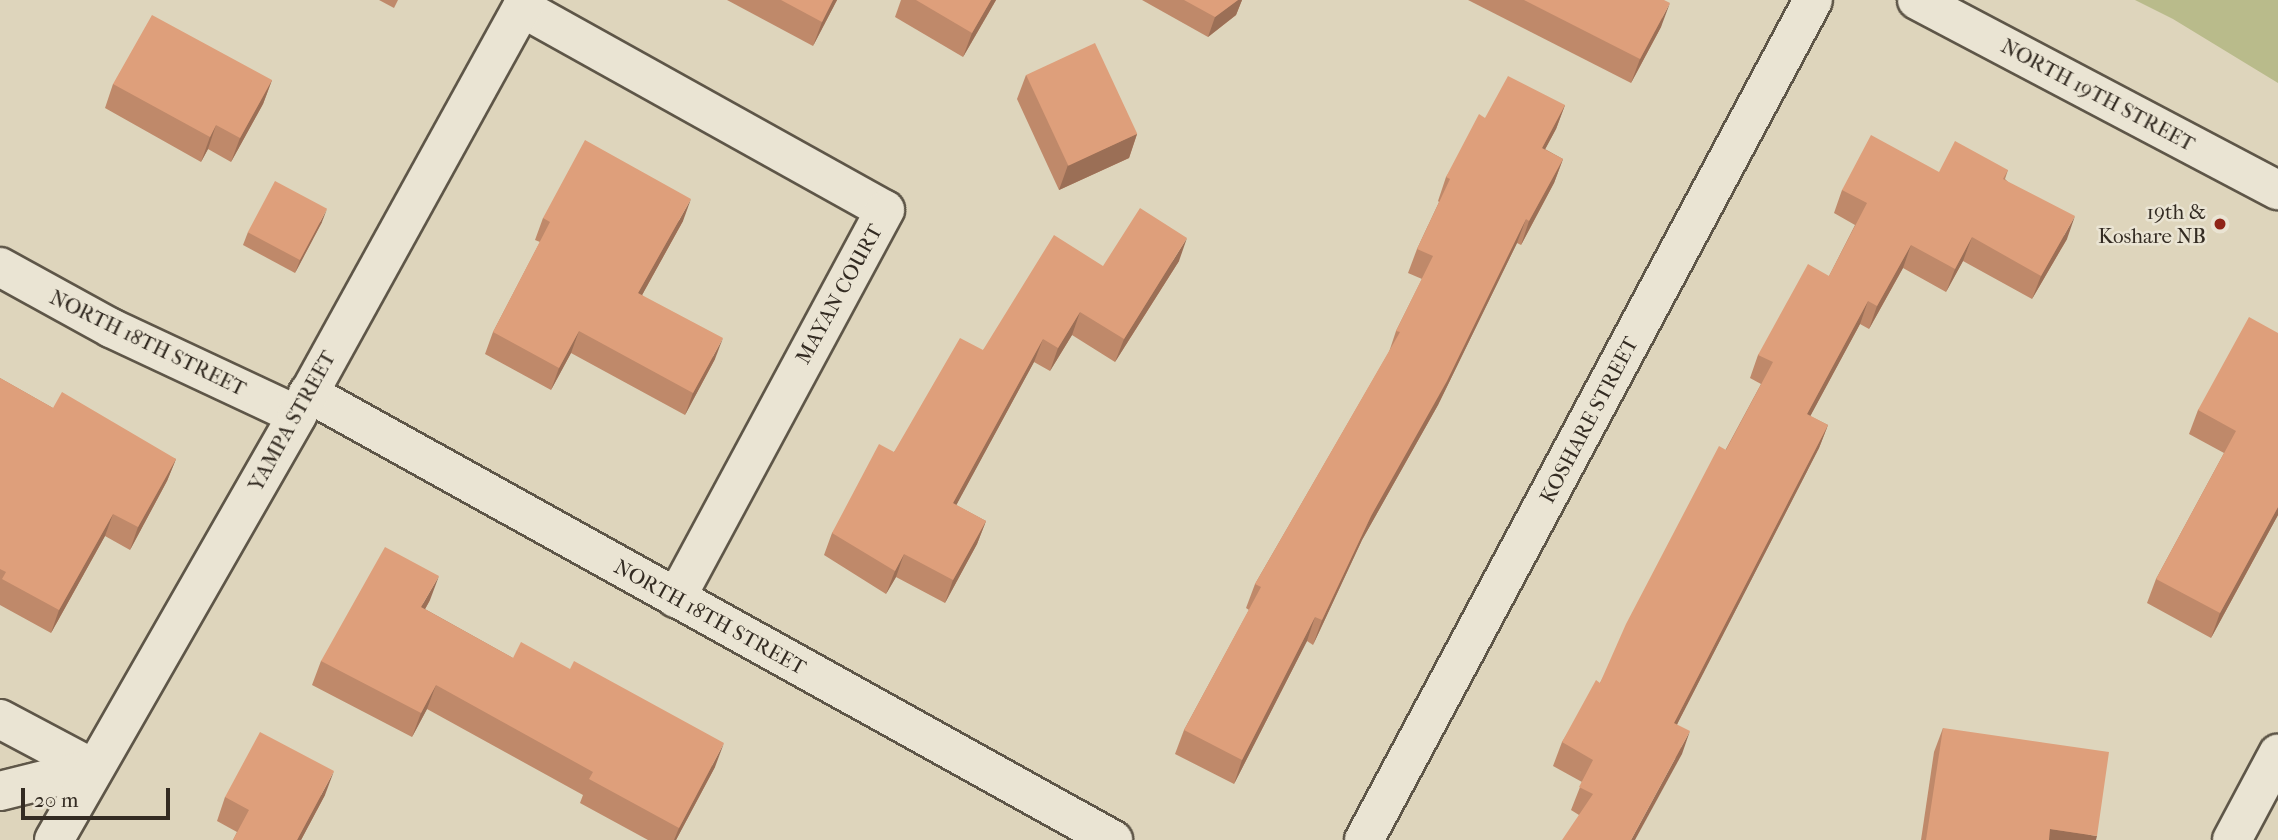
<!DOCTYPE html>
<html>
<head>
<meta charset="utf-8">
<style>
  body { margin:0 }
  #map { position:relative; width:2278px; height:840px; overflow:hidden; background:#ded5bc; font-family:"IM FELL French Canon",serif }
  div>[style] { position:absolute }
  [style*='--x'] { left:calc(var(--x)*1px); top:calc(var(--y)*1px); width:calc(var(--w)*1px); rotate:calc(var(--a)*1deg) }
  .green>* { inset:0; background:#b9bb8b }
  .roads { filter:drop-shadow(2px 0 #5e5648) drop-shadow(-2px 0 #5e5648) drop-shadow(0 2px #5e5648) drop-shadow(0 -2px #5e5648) }
  .minor>* { height:38px; margin:-19px; padding:0 19px; transform-origin:19px; border-radius:19px; background:#eae4d3 }
  .wall>* { inset:0; background:#bf896a }
  .shaded-wall>* { inset:0; background:#9b6f56 }
  .building>* { inset:0; background:#de9f7b; transform-origin:0 0 }
  .dots>* { width:19px; height:19px; translate:-50% -50%; box-sizing:border-box; border:4px solid #eae4d3; border-radius:50% }
  span { translate:-50% -50%; white-space:nowrap; text-align:center; line-height:1.15; -webkit-text-stroke:5px #eae4d3; paint-order:stroke }
  .street-label { font-size:21px; color:#332b22 }
  .poi-label { font-size:21px; color:#332b22 }
  .right { translate:-100% -50%; text-align:right }
  .scale { position:absolute; left:21px; top:788px; width:149px; height:32px; box-sizing:border-box; border:4px solid #332b22; border-top:0; padding-left:9px; font-size:21px; line-height:24px; white-space:nowrap; color:#332b22; -webkit-text-stroke:5px #eae4d3; paint-order:stroke }
</style>
</head>
<body>
<div id="map">
  <div class="green">
    <i style="clip-path:polygon(2135px 0,2278px 0,2278px 83px,2173px 19px)"></i>
  </div>
  <div class="roads">
    <div class="minor">
      <i style="--x:1917;--y:0;--w:408;--a:27.8"></i>
      <i style="--x:522;--y:8;--w:415;--a:29.1"></i>
      <i style="--x:885;--y:210;--w:441;--a:118.3"></i>
      <i style="--x:0;--y:267;--w:127;--a:28.8"></i>
      <i style="--x:111;--y:328;--w:205;--a:25.1"></i>
      <i style="--x:308;--y:393;--w:921;--a:29.04"></i>
      <i style="--x:0;--y:719;--w:104;--a:28"></i>
      <i style="--x:0;--y:791;--w:95;--a:-14"></i>
      <i style="--x:54;--y:840;--w:490;--a:-60.2"></i>
      <i style="--x:297;--y:415;--w:474;--a:-61.1"></i>
      <i style="--x:1364;--y:840;--w:952;--a:-61.87"></i>
      <i style="--x:2232;--y:840;--w:98;--a:-61.9"></i>
    </div>
  </div>
  <div class="wall">
    <i style="clip-path:polygon(379px 0,398px 0,394px 8px)"></i>
    <i style="clip-path:polygon(727px 0,837px 0,813px 46px)"></i>
    <i style="clip-path:polygon(901px 0,996px 0,963px 57px,895px 17px)"></i>
    <i style="clip-path:polygon(1142px 0,1242px 0,1236px 15px,1208px 37px)"></i>
    <i style="clip-path:polygon(1468px 0,1664px 0,1661px 27px,1631px 83px)"></i>
    <i style="clip-path:polygon(1026px 75px,1137px 134px,1129px 158px,1059px 190px,1017px 99px)"></i>
    <i style="clip-path:polygon(272px 80px,263px 104px,231px 162px,208px 149px,201px 162px,105px 108px,113px 84px)"></i>
    <i style="clip-path:polygon(1565px 105px,1556px 129px,1545px 149px,1563px 159px,1554px 183px,1521px 245px,1517px 243px,1438px 405px,1362px 540px,1313px 645px,1307px 641px,1234px 784px,1175px 754px,1184px 730px,1249px 610px,1246px 608px,1255px 584px,1389px 352px,1396px 331px,1422px 279px,1408px 273px,1417px 249px,1439px 202px,1438px 201px,1446px 177px,1485px 118px)"></i>
    <i style="clip-path:polygon(2008px 170px,2005px 179px,2067px 239px,2032px 299px,1963px 261px,1946px 292px,1903px 268px,1869px 329px,1860px 324px,1810px 416px,1828px 425px,1819px 448px,1677px 724px,1682px 754px,1579px 815px,1571px 810px,1582px 782px,1553px 766px,1562px 742px,1600px 683px,1761px 384px,1750px 378px,1758px 355px,1829px 276px,1855px 225px,1834px 213px,1842px 190px,1939px 172px)"></i>
    <i style="clip-path:polygon(543px 218px,683px 221px,642px 295px,715px 359px,685px 415px,571px 353px,551px 390px,485px 354px,493px 332px,540px 242px,535px 240px)"></i>
    <i style="clip-path:polygon(322px 222px,295px 273px,243px 245px,248px 232px)"></i>
    <i style="clip-path:polygon(1179px 261px,1115px 362px,1072px 335px,1050px 371px,1034px 362px,956px 505px,986px 521px,977px 544px,945px 603px,896px 577px,886px 594px,824px 555px,832px 533px,894px 452px,983px 350px,1103px 266px)"></i>
    <i style="clip-path:polygon(2278px 333px,2278px 515px,2211px 638px,2147px 603px,2156px 579px,2224px 453px,2189px 434px,2198px 410px)"></i>
    <i style="clip-path:polygon(0 378px,53px 408px,176px 459px,167px 481px,130px 550px,105px 536px,51px 633px,0 605px)"></i>
    <i style="clip-path:polygon(430px 600px,425px 609px,513px 658px,715px 767px,676px 840px,648px 840px,580px 803px,583px 795px,427px 709px,412px 737px,312px 685px,321px 661px)"></i>
    <i style="clip-path:polygon(1943px 728px,2096px 840px,1921px 840px,1934px 752px)"></i>
    <i style="clip-path:polygon(325px 795px,301px 840px,233px 840px,237px 832px,217px 821px,225px 797px)"></i>
  </div>
  <div class="shaded-wall">
    <i style="clip-path:polygon(833px 0,837px 0,813px 46px,822px 22px)"></i>
    <i style="clip-path:polygon(991px 0,996px 0,963px 57px,972px 33px)"></i>
    <i style="clip-path:polygon(1238px 0,1242px 0,1236px 15px,1208px 37px,1215px 17px)"></i>
    <i style="clip-path:polygon(1670px 3px,1661px 27px,1631px 83px,1640px 59px)"></i>
    <i style="clip-path:polygon(272px 80px,263px 104px,231px 162px,240px 138px)"></i>
    <i style="clip-path:polygon(1565px 105px,1556px 129px,1533px 172px,1542px 148px)"></i>
    <i style="clip-path:polygon(216px 125px,208px 149px,201px 162px,210px 137px)"></i>
    <i style="clip-path:polygon(1137px 134px,1129px 158px,1059px 190px,1068px 165px)"></i>
    <i style="clip-path:polygon(1563px 159px,1554px 183px,1521px 245px,1529px 221px)"></i>
    <i style="clip-path:polygon(691px 199px,683px 221px,631px 315px,638px 293px)"></i>
    <i style="clip-path:polygon(327px 209px,322px 222px,295px 273px,300px 260px)"></i>
    <i style="clip-path:polygon(2075px 216px,2067px 239px,2032px 299px,2041px 276px)"></i>
    <i style="clip-path:polygon(1526px 219px,1517px 243px,1438px 405px,1362px 540px,1313px 645px,1322px 620px,1371px 516px)"></i>
    <i style="clip-path:polygon(1972px 237px,1963px 261px,1946px 292px,1955px 269px)"></i>
    <i style="clip-path:polygon(1187px 238px,1179px 261px,1115px 362px,1124px 339px)"></i>
    <i style="clip-path:polygon(1911px 245px,1903px 268px,1869px 329px,1877px 306px)"></i>
    <i style="clip-path:polygon(1868px 301px,1860px 324px,1799px 437px,1807px 414px)"></i>
    <i style="clip-path:polygon(1080px 312px,1072px 335px,1050px 371px,1058px 348px)"></i>
    <i style="clip-path:polygon(579px 331px,571px 353px,551px 390px,559px 368px)"></i>
    <i style="clip-path:polygon(723px 338px,715px 359px,685px 415px,693px 393px)"></i>
    <i style="clip-path:polygon(1043px 339px,1034px 362px,945px 526px,953px 503px)"></i>
    <i style="clip-path:polygon(1828px 425px,1819px 448px,1666px 746px,1674px 723px)"></i>
    <i style="clip-path:polygon(176px 459px,167px 481px,130px 550px,138px 527px)"></i>
    <i style="clip-path:polygon(2278px 507px,2278px 515px,2211px 638px,2220px 613px)"></i>
    <i style="clip-path:polygon(113px 514px,105px 536px,51px 633px,59px 610px)"></i>
    <i style="clip-path:polygon(986px 521px,977px 544px,945px 603px,953px 580px)"></i>
    <i style="clip-path:polygon(904px 554px,896px 577px,886px 594px,895px 571px)"></i>
    <i style="clip-path:polygon(439px 576px,430px 600px,413px 631px,421px 607px)"></i>
    <i style="clip-path:polygon(1315px 617px,1307px 641px,1234px 784px,1242px 760px)"></i>
    <i style="clip-path:polygon(436px 685px,427px 709px,412px 737px,421px 713px)"></i>
    <i style="clip-path:polygon(1690px 731px,1682px 754px,1635px 840px,1631px 840px)"></i>
    <i style="clip-path:polygon(724px 743px,715px 767px,676px 840px,674px 840px,679px 828px)"></i>
    <i style="clip-path:polygon(334px 771px,325px 795px,301px 840px,297px 840px)"></i>
    <i style="clip-path:polygon(2050px 829px,2097px 836px,2096px 840px,2046px 840px)"></i>
  </div>
  <div class="building">
    <i style="clip-path:polygon(781px 0,833px 0,822px 22px)"></i>
    <i style="clip-path:polygon(916px 0,991px 0,972px 33px)"></i>
    <i style="clip-path:polygon(1184px 0,1238px 0,1215px 17px)"></i>
    <i style="clip-path:polygon(1524px 0,1664px 0,1670px 3px,1640px 59px)"></i>
    <i style="clip-path:polygon(152px 15px,272px 80px,240px 138px,216px 125px,210px 137px,113px 84px)"></i>
    <i style="left:1095px;top:43px;width:100px;height:76px;rotate:65deg"></i>
    <i style="clip-path:polygon(1508px 76px,1565px 105px,1542px 148px,1563px 159px,1529px 221px,1526px 219px,1447px 381px,1371px 516px,1322px 620px,1315px 617px,1242px 760px,1184px 730px,1261px 587px,1255px 584px,1400px 332px,1396px 331px,1433px 256px,1417px 249px,1450px 179px,1446px 177px,1479px 114px,1485px 118px)"></i>
    <i style="clip-path:polygon(1871px 135px,1939px 172px,1955px 141px,2008px 170px,2003px 179px,2075px 216px,2041px 276px,1972px 237px,1955px 269px,1911px 245px,1877px 306px,1868px 301px,1807px 414px,1828px 425px,1674px 723px,1690px 731px,1631px 840px,1562px 840px,1593px 794px,1579px 787px,1593px 760px,1562px 742px,1596px 680px,1600px 683px,1626px 624px,1719px 446px,1726px 450px,1773px 362px,1758px 355px,1808px 264px,1829px 276px,1867px 203px,1842px 190px)"></i>
    <i style="clip-path:polygon(585px 140px,691px 199px,638px 293px,723px 338px,693px 393px,579px 331px,559px 368px,493px 332px,550px 222px,543px 218px)"></i>
    <i style="left:275px;top:181px;width:59px;height:58px;rotate:28deg"></i>
    <i style="clip-path:polygon(1140px 208px,1187px 238px,1124px 339px,1080px 312px,1058px 348px,1043px 339px,953px 503px,986px 521px,953px 580px,904px 554px,895px 571px,832px 533px,879px 444px,894px 452px,960px 338px,983px 350px,1054px 235px,1103px 266px)"></i>
    <i style="clip-path:polygon(2249px 317px,2278px 333px,2278px 507px,2220px 613px,2156px 579px,2236px 431px,2198px 410px)"></i>
    <i style="clip-path:polygon(0 378px,53px 408px,62px 392px,176px 459px,138px 527px,113px 514px,59px 610px,2px 579px,6px 572px,0 569px)"></i>
    <i style="clip-path:polygon(385px 547px,439px 576px,421px 607px,513px 658px,521px 642px,570px 669px,574px 661px,724px 743px,679px 828px,589px 779px,593px 772px,436px 685px,421px 713px,321px 661px)"></i>
    <i style="clip-path:polygon(1943px 728px,2109px 752px,2097px 836px,2050px 829px,2049px 840px,1926px 840px)"></i>
    <i style="clip-path:polygon(260px 732px,334px 771px,297px 840px,233px 840px,249px 810px,225px 797px)"></i>
  </div>
  <div class="dots">
    <i style="left:2220px;top:224px;background:#8f2418"></i>
  </div>
  <div class="street-label">
    <span style="left:2098px;top:95px;rotate:28deg">NORTH 19TH STREET</span>
    <span style="left:839px;top:294px;rotate:-61deg">MAYAN COURT</span>
    <span style="left:148px;top:343px;rotate:26deg">NORTH 18TH STREET</span>
    <span style="left:1589px;top:420px;rotate:-62deg">KOSHARE STREET</span>
    <span style="left:292px;top:421px;rotate:-61deg">YAMPA STREET</span>
    <span style="left:710px;top:617px;rotate:29deg">NORTH 18TH STREET</span>
  </div>
  <div class="poi-label">
    <span class="right" style="left:2206px;top:224px">19th &amp;<br>Koshare NB</span>
  </div>
  <div class="scale">20 m</div>
</div>
</body>
</html>
